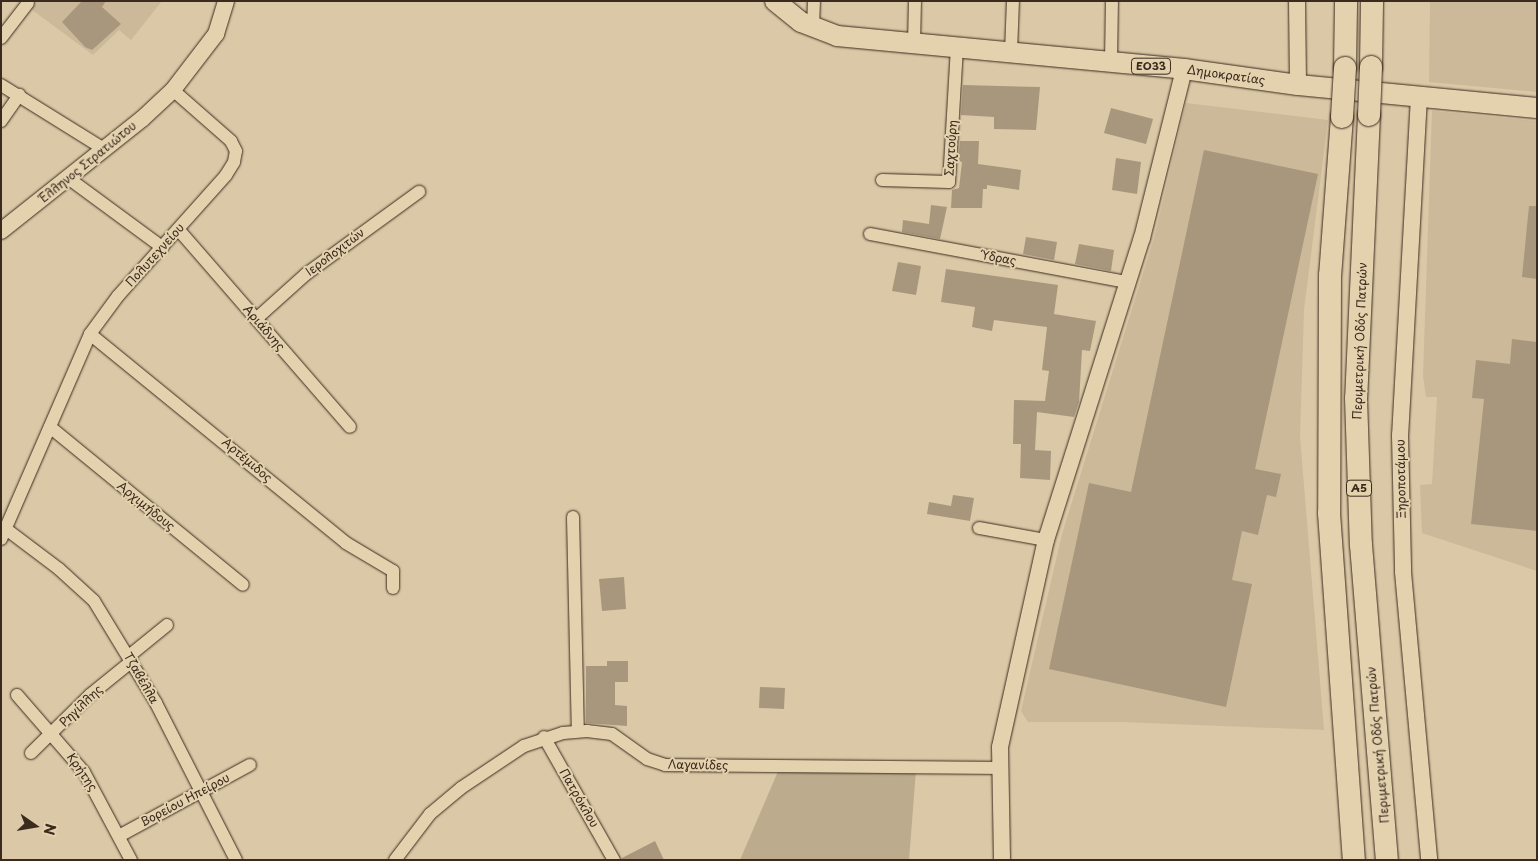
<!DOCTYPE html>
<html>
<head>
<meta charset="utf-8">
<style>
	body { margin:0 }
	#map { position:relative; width:1538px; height:861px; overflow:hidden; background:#dac8a6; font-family:"Playpen Sans",sans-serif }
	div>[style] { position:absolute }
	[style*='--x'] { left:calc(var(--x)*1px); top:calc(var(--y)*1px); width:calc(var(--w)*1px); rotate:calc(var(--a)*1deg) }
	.built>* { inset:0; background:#cbb999 }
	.green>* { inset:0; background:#bcab8d }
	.building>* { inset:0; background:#a8977c }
	.roads { filter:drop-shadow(0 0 1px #3b2a1e) drop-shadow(0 0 1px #3b2a1e) }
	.minor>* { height:12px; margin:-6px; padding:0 6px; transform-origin:6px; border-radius:6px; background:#e4d2af }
	.tertiary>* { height:16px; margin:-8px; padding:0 8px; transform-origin:8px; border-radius:8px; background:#e4d2af }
	.primary>* { height:20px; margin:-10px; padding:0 10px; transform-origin:10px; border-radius:10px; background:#e4d2af }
	.motorway>* { height:22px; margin:-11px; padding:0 11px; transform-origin:11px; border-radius:11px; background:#e4d2af }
	.bridges { filter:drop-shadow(0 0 1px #3b2a1e) drop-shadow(0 0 1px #3b2a1e) }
	.motorway-bridge>* { height:22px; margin:-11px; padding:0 11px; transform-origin:11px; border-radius:11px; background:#e4d2af }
	span { translate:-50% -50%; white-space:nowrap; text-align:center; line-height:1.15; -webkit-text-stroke:4px #e4d2af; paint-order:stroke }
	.shield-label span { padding:1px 4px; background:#e4d2af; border:1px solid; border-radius:4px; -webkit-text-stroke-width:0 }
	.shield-label { font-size:11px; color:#3b2a1e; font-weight:700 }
	.street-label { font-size:12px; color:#3b2a1e }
	.frame { position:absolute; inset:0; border:2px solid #3b2a1e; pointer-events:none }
	.north { position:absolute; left:10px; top:801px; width:50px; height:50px; -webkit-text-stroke:4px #e4d2af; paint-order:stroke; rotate:103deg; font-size:14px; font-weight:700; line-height:20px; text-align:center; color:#3b2a1e }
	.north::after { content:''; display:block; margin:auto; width:18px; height:22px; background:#3b2a1e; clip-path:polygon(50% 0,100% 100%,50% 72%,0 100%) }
</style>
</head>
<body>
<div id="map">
	<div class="built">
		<div style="clip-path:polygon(20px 1px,162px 1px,131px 40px,119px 30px,93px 55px)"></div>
		<div style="clip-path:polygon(1430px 1px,1537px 1px,1537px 92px,1429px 82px)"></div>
		<div style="clip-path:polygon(1186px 103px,1328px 120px,1304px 310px,1300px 436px,1324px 730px,1122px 722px,1028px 722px,1021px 711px,1062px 534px,1154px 238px)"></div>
		<div style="clip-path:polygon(1432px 111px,1537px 121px,1537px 571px,1422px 533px,1420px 485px,1432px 484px,1437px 397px,1426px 397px,1423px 376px)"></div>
	</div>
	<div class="green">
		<div style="clip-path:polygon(779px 769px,916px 770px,909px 860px,740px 860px)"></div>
	</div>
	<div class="building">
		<div style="clip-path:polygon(82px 1px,106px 1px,102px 7px,121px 24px,92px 50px,85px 47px,62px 22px)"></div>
		<div style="clip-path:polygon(963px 85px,1040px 87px,1036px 130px,994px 129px,994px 117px,961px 115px)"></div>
		<div style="clip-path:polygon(1111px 108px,1153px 119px,1146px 144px,1104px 133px)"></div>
		<div style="clip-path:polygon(960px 141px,979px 141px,978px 164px,1021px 170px,1019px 190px,987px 185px,987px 189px,983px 189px,982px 208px,951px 208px,952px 190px,959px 188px,962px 162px,958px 161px)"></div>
		<div style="clip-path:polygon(1204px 150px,1318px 174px,1255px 469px,1281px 474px,1276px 497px,1267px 495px,1258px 535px,1242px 531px,1232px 580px,1252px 584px,1226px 707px,1049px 669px,1089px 483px,1131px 492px)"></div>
		<div style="clip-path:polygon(1116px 158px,1141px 162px,1137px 194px,1112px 190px)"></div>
		<div style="clip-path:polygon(931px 205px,947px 207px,940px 239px,902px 232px,903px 220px,929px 224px)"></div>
		<div style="clip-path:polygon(1529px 206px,1537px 206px,1537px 279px,1522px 277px)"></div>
		<div style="clip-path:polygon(1026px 237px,1057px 242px,1054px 260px,1023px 254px)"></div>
		<div style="clip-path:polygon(1079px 244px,1114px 250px,1111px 271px,1075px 264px)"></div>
		<div style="clip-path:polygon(898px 262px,921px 266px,916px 295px,892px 291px)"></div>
		<div style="clip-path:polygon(946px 269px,1058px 285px,1054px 314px,1096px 321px,1090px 351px,1082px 350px,1079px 402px,1074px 417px,1037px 412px,1035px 450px,1051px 451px,1050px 480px,1020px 478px,1021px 444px,1013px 444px,1014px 400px,1045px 401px,1049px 371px,1042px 370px,1047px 327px,994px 320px,992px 331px,972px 327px,975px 307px,941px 302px)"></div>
		<div style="clip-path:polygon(1512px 339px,1537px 342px,1537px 531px,1471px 524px,1484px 399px,1472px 398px,1476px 360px,1510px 364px)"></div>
		<div style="clip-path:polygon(953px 495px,974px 498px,970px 521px,927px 514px,929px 502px,951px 506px)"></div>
		<div style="clip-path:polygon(624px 577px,626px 609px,602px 611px,599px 579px)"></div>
		<div style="clip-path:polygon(607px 661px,628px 661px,628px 682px,615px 682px,615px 705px,627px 706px,627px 726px,586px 723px,586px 666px,607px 666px)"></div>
		<div style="clip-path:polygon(760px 687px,785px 688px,784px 709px,759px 708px)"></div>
		<div style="clip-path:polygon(655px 841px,664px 860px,622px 860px,622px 858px)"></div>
	</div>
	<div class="roads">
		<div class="minor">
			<div style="--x:813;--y:28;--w:27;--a:-88"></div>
			<div style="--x:1;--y:38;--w:44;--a:-52.4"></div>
			<div style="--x:914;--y:44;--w:43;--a:-88.7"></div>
			<div style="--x:1011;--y:52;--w:51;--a:-87.8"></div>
			<div style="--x:1111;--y:62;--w:61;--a:-89.1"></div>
			<div style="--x:1;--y:85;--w:121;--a:31.9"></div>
			<div style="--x:1;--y:121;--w:32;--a:-55"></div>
			<div style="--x:68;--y:178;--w:117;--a:36.3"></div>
			<div style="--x:882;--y:180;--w:67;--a:1.7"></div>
			<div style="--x:949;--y:182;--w:134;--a:-86.6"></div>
			<div style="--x:178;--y:229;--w:262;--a:49"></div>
			<div style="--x:870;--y:234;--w:261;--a:10.6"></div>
			<div style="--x:256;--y:319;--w:67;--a:-42"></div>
			<div style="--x:306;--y:274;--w:140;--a:-36"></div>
			<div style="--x:90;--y:334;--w:330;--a:39.2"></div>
			<div style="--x:346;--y:543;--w:55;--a:30.8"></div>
			<div style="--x:393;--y:571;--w:17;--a:90"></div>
			<div style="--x:50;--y:427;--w:249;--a:39.3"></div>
			<div style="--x:573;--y:517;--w:214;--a:88.7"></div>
			<div style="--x:979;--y:528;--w:68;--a:10.2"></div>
			<div style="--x:6;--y:529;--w:66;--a:37"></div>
			<div style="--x:59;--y:569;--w:47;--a:42.4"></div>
			<div style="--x:94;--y:601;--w:119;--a:58.7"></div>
			<div style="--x:156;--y:703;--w:176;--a:63"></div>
			<div style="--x:1;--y:539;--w:223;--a:-66.5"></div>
			<div style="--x:90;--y:334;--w:47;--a:-53.6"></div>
			<div style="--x:118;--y:296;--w:162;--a:-48.2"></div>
			<div style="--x:226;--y:175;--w:15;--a:-58"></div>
			<div style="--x:234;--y:162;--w:11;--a:-80"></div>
			<div style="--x:236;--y:151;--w:11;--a:-117"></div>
			<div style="--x:231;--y:141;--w:77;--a:-138.7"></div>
			<div style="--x:129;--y:656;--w:49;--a:-39.2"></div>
			<div style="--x:17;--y:695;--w:102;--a:49"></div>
			<div style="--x:84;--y:772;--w:100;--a:61.9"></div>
			<div style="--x:544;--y:737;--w:142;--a:60.4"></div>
			<div style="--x:31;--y:753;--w:83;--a:-44.5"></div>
			<div style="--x:90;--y:695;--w:54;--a:-39"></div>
			<div style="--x:119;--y:836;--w:149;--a:-28.5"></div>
			<div style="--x:395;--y:860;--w:58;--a:-52.7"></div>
			<div style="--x:430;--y:814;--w:40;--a:-40"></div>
			<div style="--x:461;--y:788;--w:76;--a:-33.7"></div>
			<div style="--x:524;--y:746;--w:41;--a:-18.4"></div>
			<div style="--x:563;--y:733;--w:24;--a:-5"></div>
			<div style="--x:587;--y:731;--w:25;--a:7"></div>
			<div style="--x:612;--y:734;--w:43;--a:35.5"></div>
			<div style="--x:647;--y:759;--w:19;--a:18"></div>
			<div style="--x:665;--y:765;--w:333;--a:0.5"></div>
		</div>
		<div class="tertiary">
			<div style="--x:1297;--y:1;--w:84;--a:89.3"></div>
			<div style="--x:1419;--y:97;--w:339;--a:93.2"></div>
			<div style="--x:1400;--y:435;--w:137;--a:88.7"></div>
			<div style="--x:1403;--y:572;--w:289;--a:84.8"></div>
			<div style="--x:1;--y:231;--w:180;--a:-38.5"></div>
			<div style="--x:142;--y:119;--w:42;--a:-43.1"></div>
			<div style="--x:173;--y:90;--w:71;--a:-52.5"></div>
			<div style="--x:216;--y:34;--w:34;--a:-73"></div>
			<div style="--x:1002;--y:860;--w:113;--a:-91"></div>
			<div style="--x:1000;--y:747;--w:212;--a:-77.5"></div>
			<div style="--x:1046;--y:540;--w:317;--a:-72.4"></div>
			<div style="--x:1142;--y:238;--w:174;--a:-76"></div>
		</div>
		<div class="primary">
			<div style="--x:775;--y:1;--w:33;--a:39"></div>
			<div style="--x:801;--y:22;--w:39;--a:21"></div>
			<div style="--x:837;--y:36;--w:349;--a:5.4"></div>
			<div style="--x:1184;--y:69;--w:115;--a:8"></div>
			<div style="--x:1298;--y:85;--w:240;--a:5.5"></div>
		</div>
		<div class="motorway">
			<div style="--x:1371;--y:67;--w:66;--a:-89.1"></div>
			<div style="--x:1345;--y:68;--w:67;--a:-89.1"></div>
			<div style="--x:1369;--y:115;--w:283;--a:92.6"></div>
			<div style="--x:1356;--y:398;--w:147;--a:88.1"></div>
			<div style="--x:1361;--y:545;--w:316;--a:85.3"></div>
			<div style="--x:1342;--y:117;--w:158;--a:94.3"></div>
			<div style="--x:1330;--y:275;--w:238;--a:90.2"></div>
			<div style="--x:1329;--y:513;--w:348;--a:85.9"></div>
		</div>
	</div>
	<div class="bridges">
		<div class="motorway-bridge">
			<div style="--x:1369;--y:115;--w:48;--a:-87.6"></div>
			<div style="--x:1342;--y:117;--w:49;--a:-86.5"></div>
		</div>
	</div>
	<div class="shield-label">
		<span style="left:1151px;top:66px">ΕΟ33</span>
		<span style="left:1359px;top:488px">Α5</span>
	</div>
	<div class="street-label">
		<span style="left:1226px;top:75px;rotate:8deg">Δημοκρατίας</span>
		<span style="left:951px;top:148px;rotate:-86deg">Σαχτούρη</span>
		<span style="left:88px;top:162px;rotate:-39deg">Έλληνος Στρατιώτου</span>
		<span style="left:335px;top:252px;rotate:-37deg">Ιερολοχιτών</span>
		<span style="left:155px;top:255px;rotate:-48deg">Πολυτεχνείου</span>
		<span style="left:999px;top:258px;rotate:10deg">Ύδρας</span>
		<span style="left:264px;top:328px;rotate:49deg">Αριάδνης</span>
		<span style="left:1360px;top:341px;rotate:-88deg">Περιμετρική Οδός Πατρών</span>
		<span style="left:247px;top:460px;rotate:40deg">Αρτέμιδος</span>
		<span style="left:1401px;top:479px;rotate:-91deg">Ξηροποτάμου</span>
		<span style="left:146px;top:506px;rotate:39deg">Αρχιμήδους</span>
		<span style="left:141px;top:678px;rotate:60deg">Τζαβέλλα</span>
		<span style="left:81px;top:706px;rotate:-44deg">Ρηγίλλης</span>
		<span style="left:1378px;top:745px;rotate:-95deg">Περιμετρική Οδός Πατρών</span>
		<span style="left:698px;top:765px;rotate:1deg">Λαγανίδες</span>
		<span style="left:82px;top:772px;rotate:55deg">Κρήτης</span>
		<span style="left:579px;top:798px;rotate:60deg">Πατρόκλου</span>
		<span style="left:185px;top:800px;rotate:-28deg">Βορείου Ηπείρου</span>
	</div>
	<div class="frame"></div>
	<div class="north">N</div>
</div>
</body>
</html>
